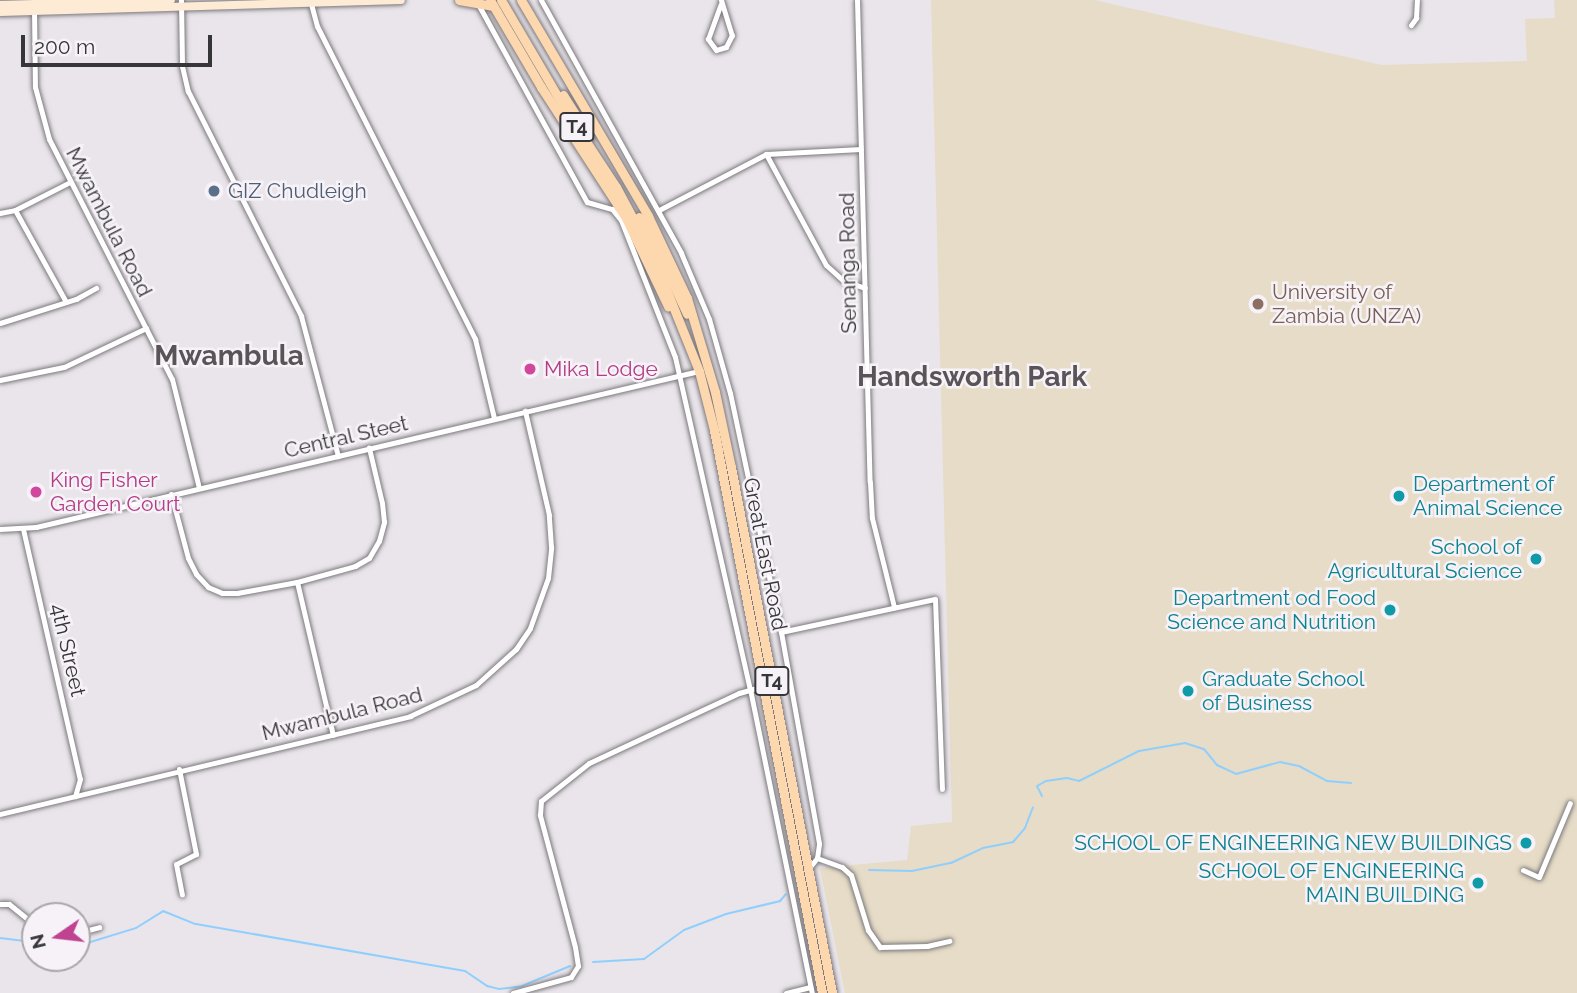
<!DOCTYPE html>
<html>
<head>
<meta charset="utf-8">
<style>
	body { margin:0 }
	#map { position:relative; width:1577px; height:993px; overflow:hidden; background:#e9e5ea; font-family:Raleway,sans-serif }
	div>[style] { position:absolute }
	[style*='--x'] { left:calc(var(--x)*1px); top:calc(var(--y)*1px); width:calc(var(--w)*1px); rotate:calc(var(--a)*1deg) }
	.education>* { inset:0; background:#e6dcc7 }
	.stream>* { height:2px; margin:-1px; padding:0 1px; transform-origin:1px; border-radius:1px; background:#90cffd }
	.roads { filter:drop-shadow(0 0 2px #7c797d) drop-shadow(0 0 2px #7c797d) }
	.street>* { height:5px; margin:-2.5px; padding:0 2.5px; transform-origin:2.5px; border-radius:2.5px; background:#fff }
	.secondary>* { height:8px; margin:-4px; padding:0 4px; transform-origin:4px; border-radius:4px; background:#feebd6 }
	.primary>* { height:9px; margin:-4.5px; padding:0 4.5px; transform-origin:4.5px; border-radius:4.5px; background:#fdd7ad }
	.dots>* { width:19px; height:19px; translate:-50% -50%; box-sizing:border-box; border:4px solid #f6f2f7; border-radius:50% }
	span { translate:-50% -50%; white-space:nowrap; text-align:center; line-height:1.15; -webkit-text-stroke:5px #f6f2f7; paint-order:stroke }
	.shield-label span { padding:2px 5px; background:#f6f2f7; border:2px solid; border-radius:5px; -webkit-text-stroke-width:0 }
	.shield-label { font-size:19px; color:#363537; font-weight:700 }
	.service-label { font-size:21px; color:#4e5e75 }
	.left { translate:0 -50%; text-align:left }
	.street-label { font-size:21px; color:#363537 }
	.education-label { font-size:21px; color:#785e54 }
	.hotel-label { font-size:21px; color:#b23c85 }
	.culture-label { font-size:21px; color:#0d838f }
	.right { translate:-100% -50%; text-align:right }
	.district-label { font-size:28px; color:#585458; font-weight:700 }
	.north { position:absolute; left:21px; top:902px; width:70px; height:70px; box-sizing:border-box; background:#f6f2f7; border:2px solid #a9a6aa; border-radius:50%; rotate:256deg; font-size:19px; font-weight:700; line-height:28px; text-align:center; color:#363537 }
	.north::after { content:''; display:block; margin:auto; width:24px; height:32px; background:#c04392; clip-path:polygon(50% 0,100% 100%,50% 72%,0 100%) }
	.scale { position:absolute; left:21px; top:35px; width:191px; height:32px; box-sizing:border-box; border:4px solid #363537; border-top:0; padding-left:9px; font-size:21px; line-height:24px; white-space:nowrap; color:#363537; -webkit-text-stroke:5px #f6f2f7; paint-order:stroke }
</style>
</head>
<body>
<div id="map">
	<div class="education">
		<div style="clip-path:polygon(931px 0,1094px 0,1382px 65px,1527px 61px,1525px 19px,1555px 18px,1554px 0,1577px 0,1577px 993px,845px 993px,820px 868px,907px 860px,911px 826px,952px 822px)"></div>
	</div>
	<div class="stream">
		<div style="--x:1042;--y:796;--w:11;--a:-117"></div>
		<div style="--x:1037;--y:786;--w:10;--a:-29"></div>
		<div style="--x:1046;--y:781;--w:21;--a:-8"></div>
		<div style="--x:1067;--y:778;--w:12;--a:14"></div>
		<div style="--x:1079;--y:781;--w:67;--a:-26.6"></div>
		<div style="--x:1139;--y:751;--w:47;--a:-9.9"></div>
		<div style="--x:1185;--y:743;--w:20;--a:18"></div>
		<div style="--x:1204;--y:749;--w:21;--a:51"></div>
		<div style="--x:1217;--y:765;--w:21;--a:25"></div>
		<div style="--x:1236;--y:774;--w:46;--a:-15.3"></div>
		<div style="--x:1280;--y:762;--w:19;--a:12"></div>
		<div style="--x:1299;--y:766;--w:32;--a:28"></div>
		<div style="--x:1327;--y:781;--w:24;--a:5"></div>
		<div style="--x:869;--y:870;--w:43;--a:1.3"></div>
		<div style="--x:912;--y:871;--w:40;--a:-12"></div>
		<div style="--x:951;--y:863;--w:35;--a:-25"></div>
		<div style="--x:983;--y:848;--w:31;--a:-11"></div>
		<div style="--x:1013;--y:842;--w:18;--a:-49"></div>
		<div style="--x:1025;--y:828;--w:22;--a:-69"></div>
		<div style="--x:0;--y:938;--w:35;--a:7"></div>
		<div style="--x:84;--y:944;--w:54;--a:-17.1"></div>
		<div style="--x:136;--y:928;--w:32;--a:-32"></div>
		<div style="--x:163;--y:911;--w:35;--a:22"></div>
		<div style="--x:196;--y:924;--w:273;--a:9.9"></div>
		<div style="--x:465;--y:971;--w:27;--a:34"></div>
		<div style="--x:487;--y:986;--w:12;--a:14"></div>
		<div style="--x:499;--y:989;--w:23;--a:-7"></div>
		<div style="--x:522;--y:986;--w:52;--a:-22.6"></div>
		<div style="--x:77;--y:945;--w:2;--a:0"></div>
		<div style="--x:593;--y:962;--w:51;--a:-3.4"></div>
		<div style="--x:644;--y:959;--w:49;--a:-35.9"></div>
		<div style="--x:684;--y:930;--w:45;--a:-20.9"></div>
		<div style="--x:726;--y:914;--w:56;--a:-13.5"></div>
		<div style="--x:780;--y:901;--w:9;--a:-49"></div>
	</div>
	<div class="roads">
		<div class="street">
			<div style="--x:181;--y:0;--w:66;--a:89.1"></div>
			<div style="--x:182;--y:66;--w:26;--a:77"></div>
			<div style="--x:188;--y:91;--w:252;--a:63.3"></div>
			<div style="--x:301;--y:316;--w:145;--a:75.2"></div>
			<div style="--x:310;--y:0;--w:27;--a:75"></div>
			<div style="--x:317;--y:26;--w:351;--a:63.2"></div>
			<div style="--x:475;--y:339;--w:81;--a:76.5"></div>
			<div style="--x:541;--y:0;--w:289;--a:61"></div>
			<div style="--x:681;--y:253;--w:72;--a:67"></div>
			<div style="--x:709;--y:319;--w:77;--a:74.2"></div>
			<div style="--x:730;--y:393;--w:244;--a:78"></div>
			<div style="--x:781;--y:632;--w:215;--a:79.8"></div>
			<div style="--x:819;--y:844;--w:14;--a:98"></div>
			<div style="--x:817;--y:858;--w:14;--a:129"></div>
			<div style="--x:721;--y:0;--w:37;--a:73"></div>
			<div style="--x:732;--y:35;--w:13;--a:117"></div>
			<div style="--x:726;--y:47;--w:10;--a:163"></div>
			<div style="--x:716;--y:50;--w:14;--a:-126"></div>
			<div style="--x:708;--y:39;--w:37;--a:-70"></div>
			<div style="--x:857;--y:0;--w:482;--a:88.5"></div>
			<div style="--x:870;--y:482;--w:36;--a:87"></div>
			<div style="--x:872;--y:518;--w:92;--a:76.1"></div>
			<div style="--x:478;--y:4;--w:226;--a:61.2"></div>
			<div style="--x:587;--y:202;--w:26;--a:16"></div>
			<div style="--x:612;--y:209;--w:14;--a:51"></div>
			<div style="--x:621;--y:220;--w:147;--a:68.5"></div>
			<div style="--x:675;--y:357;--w:340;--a:77.3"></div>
			<div style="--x:750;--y:689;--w:310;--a:78.5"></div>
			<div style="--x:34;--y:9;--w:78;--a:89.3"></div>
			<div style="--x:35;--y:87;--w:54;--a:74.9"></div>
			<div style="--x:49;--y:139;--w:270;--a:62.9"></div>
			<div style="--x:172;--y:379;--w:112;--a:76.1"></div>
			<div style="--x:1411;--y:25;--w:9;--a:-54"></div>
			<div style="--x:1416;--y:18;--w:18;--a:-87"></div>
			<div style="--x:766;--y:154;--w:126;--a:61.6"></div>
			<div style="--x:826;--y:265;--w:24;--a:42"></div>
			<div style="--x:844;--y:281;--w:22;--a:18"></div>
			<div style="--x:15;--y:210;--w:105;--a:61"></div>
			<div style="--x:659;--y:210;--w:121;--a:-27.6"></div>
			<div style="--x:766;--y:154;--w:95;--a:-3"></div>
			<div style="--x:0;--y:213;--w:15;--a:-11"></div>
			<div style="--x:15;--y:210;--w:62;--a:-27"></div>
			<div style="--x:0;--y:323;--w:80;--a:-17.5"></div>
			<div style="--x:76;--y:299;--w:23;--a:-29"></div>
			<div style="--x:0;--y:380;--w:65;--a:-11.5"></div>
			<div style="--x:64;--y:367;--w:91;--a:-25.4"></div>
			<div style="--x:171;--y:494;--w:66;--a:75.1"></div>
			<div style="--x:188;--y:558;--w:18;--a:63"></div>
			<div style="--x:196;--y:574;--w:18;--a:47"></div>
			<div style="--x:208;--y:587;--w:15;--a:23"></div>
			<div style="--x:222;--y:593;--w:15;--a:0"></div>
			<div style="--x:237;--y:593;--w:61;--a:-10.4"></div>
			<div style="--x:297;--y:582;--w:60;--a:-15.4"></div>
			<div style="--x:355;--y:566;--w:16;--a:-30"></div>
			<div style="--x:369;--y:558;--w:20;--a:-60"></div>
			<div style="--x:379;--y:541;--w:20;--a:-75"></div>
			<div style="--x:384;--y:522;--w:19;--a:-96"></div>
			<div style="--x:382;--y:503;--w:57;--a:-103.3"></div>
			<div style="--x:0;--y:529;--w:36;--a:-3"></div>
			<div style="--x:36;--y:527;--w:681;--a:-13.24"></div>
			<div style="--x:23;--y:529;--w:256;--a:77.2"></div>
			<div style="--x:80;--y:779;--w:18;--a:106"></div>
			<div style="--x:297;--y:582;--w:157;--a:76.8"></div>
			<div style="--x:781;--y:632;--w:157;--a:-12.1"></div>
			<div style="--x:935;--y:599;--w:190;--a:87.9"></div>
			<div style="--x:179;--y:769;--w:87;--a:78.7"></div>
			<div style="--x:196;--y:854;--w:22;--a:153"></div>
			<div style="--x:176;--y:864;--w:31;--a:79"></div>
			<div style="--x:0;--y:814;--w:422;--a:-13.4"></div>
			<div style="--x:410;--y:716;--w:73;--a:-25.2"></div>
			<div style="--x:476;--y:685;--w:54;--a:-42"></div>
			<div style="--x:516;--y:649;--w:25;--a:-56"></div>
			<div style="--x:530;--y:628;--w:53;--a:-70.2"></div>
			<div style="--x:548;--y:578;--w:31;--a:-84"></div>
			<div style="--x:551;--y:547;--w:32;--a:-94"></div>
			<div style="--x:549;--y:515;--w:107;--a:-103"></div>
			<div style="--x:817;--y:858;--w:27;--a:20"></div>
			<div style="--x:842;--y:867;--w:12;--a:42"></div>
			<div style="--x:851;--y:875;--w:58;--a:72.8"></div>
			<div style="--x:868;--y:930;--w:21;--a:55"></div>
			<div style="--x:880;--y:947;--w:47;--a:-1.2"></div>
			<div style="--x:927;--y:946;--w:23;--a:-13"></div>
			<div style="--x:1523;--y:870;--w:17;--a:24"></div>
			<div style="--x:1539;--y:877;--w:80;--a:-67.3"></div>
			<div style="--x:0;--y:904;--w:9;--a:0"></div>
			<div style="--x:9;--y:904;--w:33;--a:39"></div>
			<div style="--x:77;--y:933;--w:23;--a:-15"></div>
			<div style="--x:513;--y:993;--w:60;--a:-15.4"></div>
			<div style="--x:571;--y:977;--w:13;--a:-58"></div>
			<div style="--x:578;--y:966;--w:19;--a:-99"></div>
			<div style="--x:575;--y:947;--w:137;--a:-104.9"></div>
			<div style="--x:540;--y:815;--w:14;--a:-86"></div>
			<div style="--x:541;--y:801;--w:61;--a:-38.4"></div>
			<div style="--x:589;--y:763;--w:166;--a:-25"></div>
			<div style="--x:739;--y:693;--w:25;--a:-16"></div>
			<div style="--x:786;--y:993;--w:25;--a:-14"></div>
		</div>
		<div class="secondary">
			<div style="--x:0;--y:5;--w:171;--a:-1.7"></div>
			<div style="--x:0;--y:12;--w:401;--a:-1.7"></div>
		</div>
		<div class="primary">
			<div style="--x:459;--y:0;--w:35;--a:10"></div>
			<div style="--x:490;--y:0;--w:101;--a:59.6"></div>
			<div style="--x:541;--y:87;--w:156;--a:57"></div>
			<div style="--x:626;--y:218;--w:98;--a:64.5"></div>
			<div style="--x:501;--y:0;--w:129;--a:59.6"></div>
			<div style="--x:566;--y:111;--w:91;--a:56.7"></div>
			<div style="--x:616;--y:187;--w:76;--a:61.8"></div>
			<div style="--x:652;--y:254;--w:126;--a:68.1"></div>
			<div style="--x:699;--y:371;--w:61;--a:75.7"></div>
			<div style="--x:714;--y:430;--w:573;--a:79.14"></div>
			<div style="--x:521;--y:0;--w:251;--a:59.5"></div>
			<div style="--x:648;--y:216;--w:91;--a:64.6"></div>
			<div style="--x:687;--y:298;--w:98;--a:73.4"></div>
			<div style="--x:715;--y:392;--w:77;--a:78"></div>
			<div style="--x:731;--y:467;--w:536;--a:79.13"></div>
			<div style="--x:563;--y:95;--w:49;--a:57.6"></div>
			<div style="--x:639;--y:217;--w:39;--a:61"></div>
			<div style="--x:658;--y:251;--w:69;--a:65.3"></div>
		</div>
	</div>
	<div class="dots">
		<div style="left:214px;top:191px;background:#5c6f8a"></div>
		<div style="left:1258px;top:304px;background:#8d6e63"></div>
		<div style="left:530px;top:369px;background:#d1479c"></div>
		<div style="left:36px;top:492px;background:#d1479c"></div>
		<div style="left:1399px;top:496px;background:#0f9aa8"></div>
		<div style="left:1536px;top:559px;background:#0f9aa8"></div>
		<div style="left:1390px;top:610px;background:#0f9aa8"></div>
		<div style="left:1188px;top:691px;background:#0f9aa8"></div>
		<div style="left:1526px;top:843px;background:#0f9aa8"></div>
		<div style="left:1478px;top:883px;background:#0f9aa8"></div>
	</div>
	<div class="shield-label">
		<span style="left:577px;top:127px">T4</span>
		<span style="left:772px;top:681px">T4</span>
	</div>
	<div class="service-label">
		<span class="left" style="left:228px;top:191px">GIZ Chudleigh</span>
	</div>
	<div class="street-label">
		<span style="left:109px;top:222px;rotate:63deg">Mwambula Road</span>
		<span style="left:848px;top:263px;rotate:-91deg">Senanga Road</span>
		<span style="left:346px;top:437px;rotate:-13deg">Central Steet</span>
		<span style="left:765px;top:554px;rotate:79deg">Great East Road</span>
		<span style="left:68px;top:650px;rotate:77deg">4th Street</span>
		<span style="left:342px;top:714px;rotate:-14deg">Mwambula Road</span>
	</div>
	<div class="education-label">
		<span class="left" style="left:1272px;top:304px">University of<br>Zambia (UNZA)</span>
	</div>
	<div class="hotel-label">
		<span class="left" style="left:544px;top:369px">Mika Lodge</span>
		<span class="left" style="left:50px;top:492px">King Fisher<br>Garden Court</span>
	</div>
	<div class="culture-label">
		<span class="left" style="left:1413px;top:496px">Department of<br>Animal Science</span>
		<span class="right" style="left:1522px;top:559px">School of<br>Agricultural Science</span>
		<span class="right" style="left:1376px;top:610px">Department od Food<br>Science and Nutrition</span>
		<span class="left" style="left:1202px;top:691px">Graduate School<br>of Business</span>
		<span class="right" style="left:1512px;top:843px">SCHOOL OF ENGINEERING NEW BUILDINGS</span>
		<span class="right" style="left:1464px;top:883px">SCHOOL OF ENGINEERING<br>MAIN BUILDING</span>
	</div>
	<div class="district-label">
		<span style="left:229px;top:356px">Mwambula</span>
		<span style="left:972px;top:377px">Handsworth Park</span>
	</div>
	<div class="north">N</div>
	<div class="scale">200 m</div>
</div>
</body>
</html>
